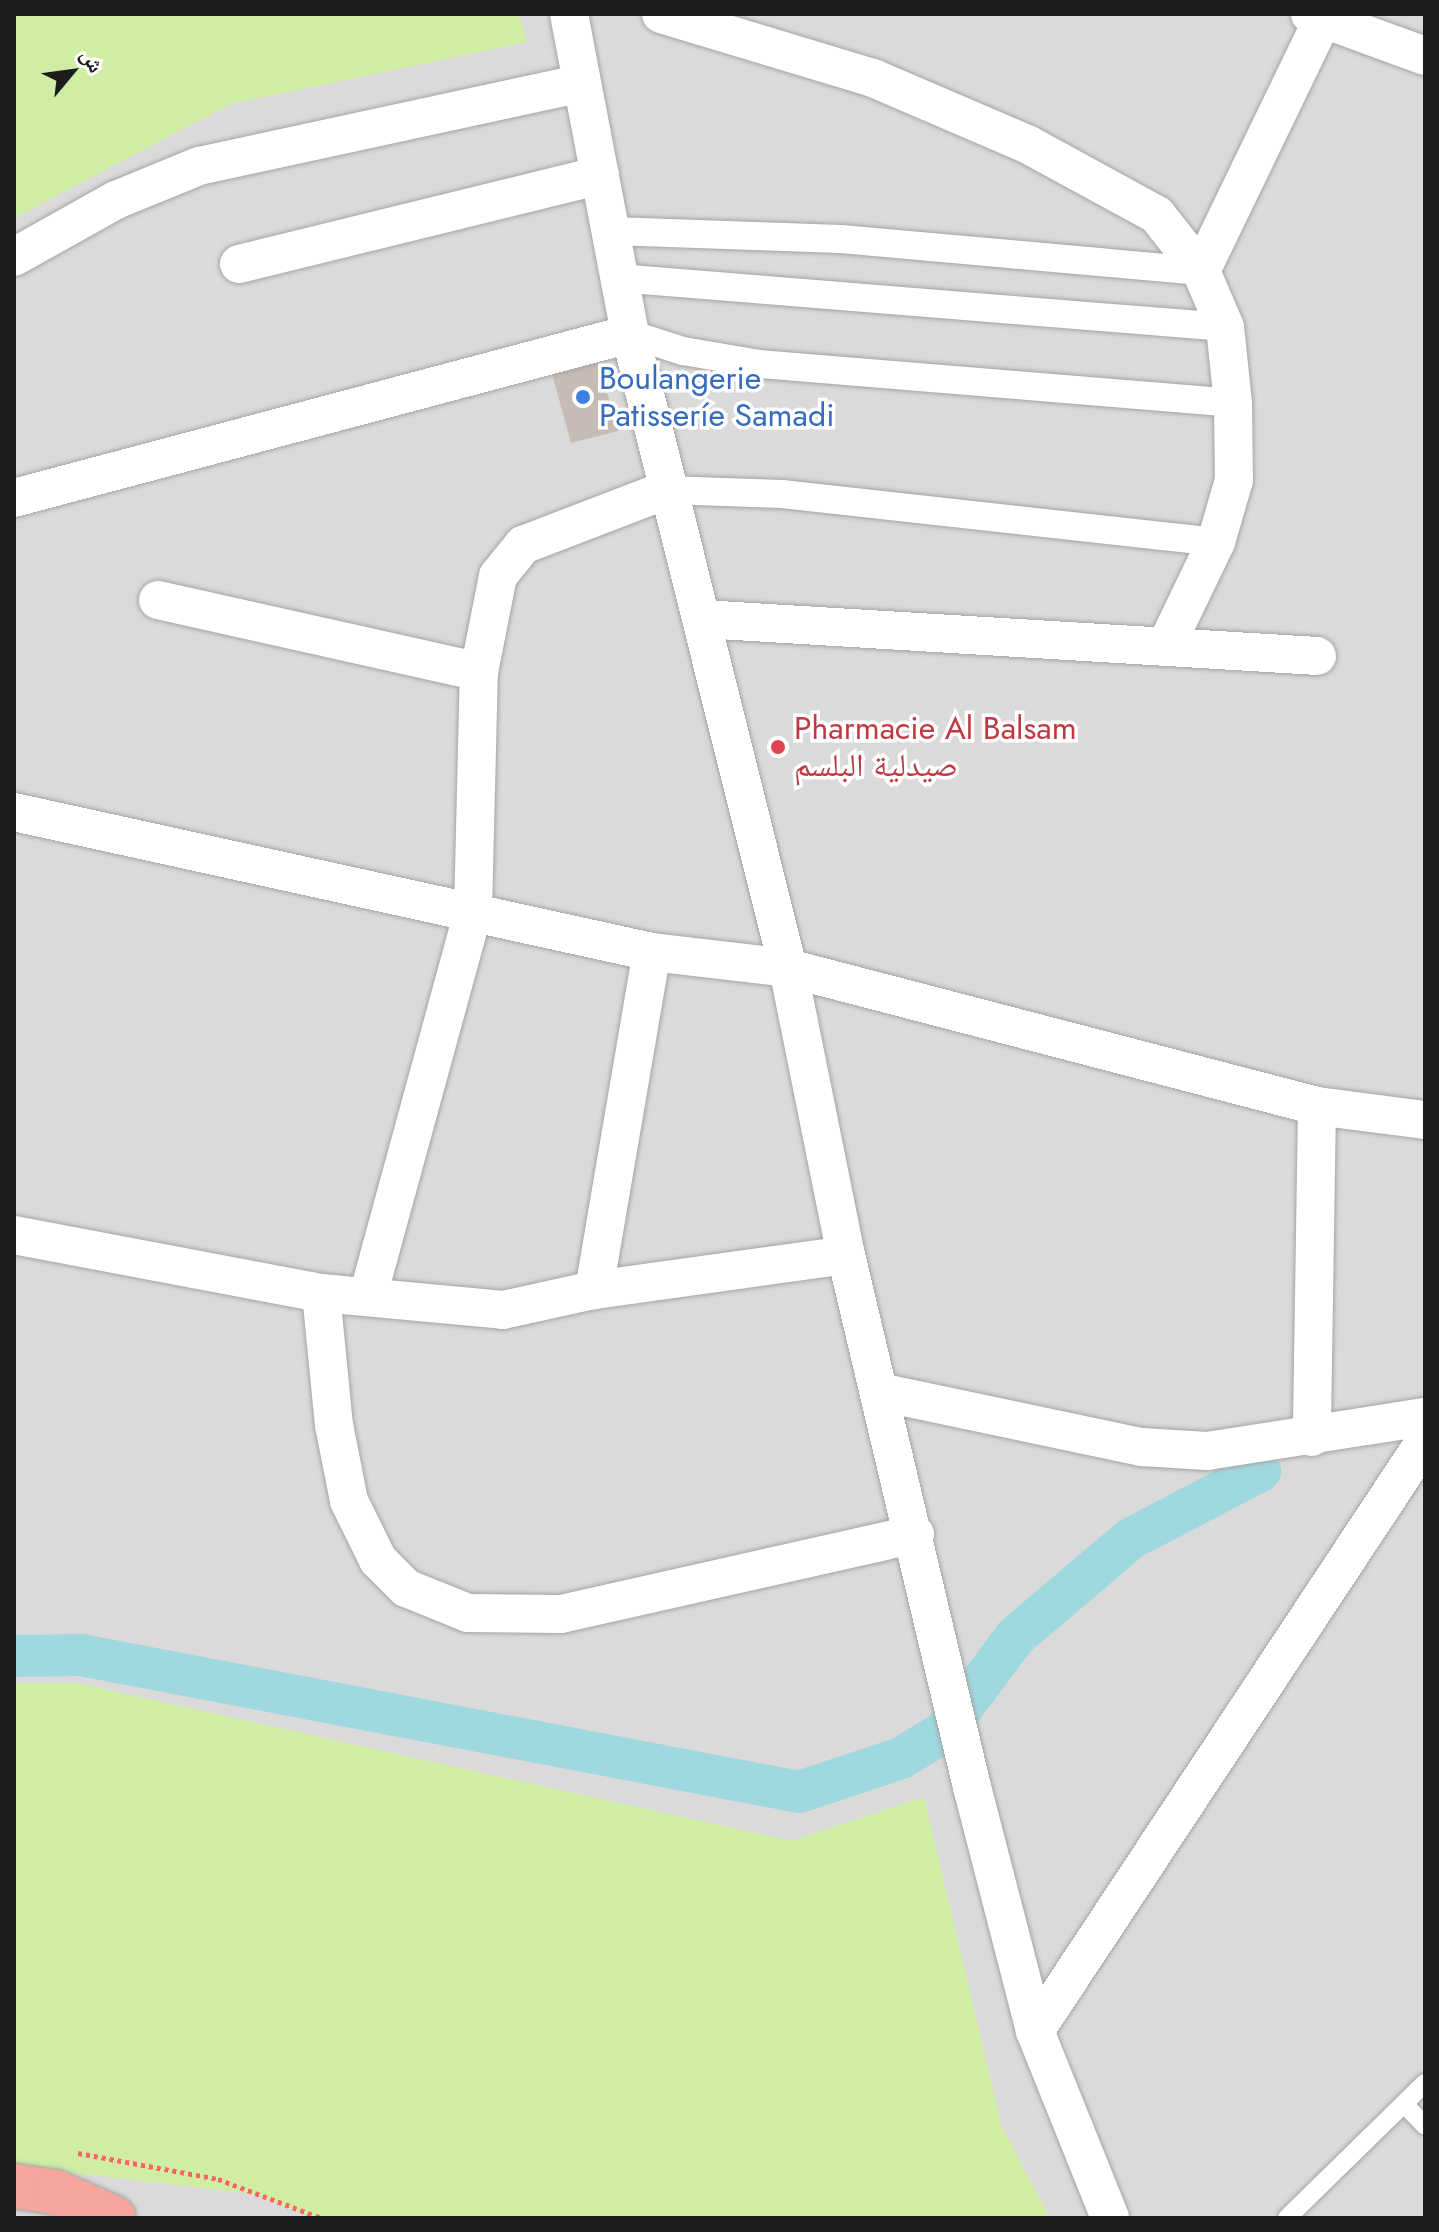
<!DOCTYPE html>
<html>
<head>
<meta charset="utf-8">
<style>
	body { margin:0 }
	#map { position:relative; width:1439px; height:2232px; overflow:hidden; background:#efeae2; font-family:Jost,"Noto Naskh Arabic",sans-serif }
	div>[style] { position:absolute }
	[style*='--x'] { left:calc(var(--x)*1px); top:calc(var(--y)*1px); width:calc(var(--w)*1px); rotate:calc(var(--a)*1deg) }
	.residential>* { inset:0; background:#dbdada }
	.grass>* { inset:0; background:#d0eda4 }
	.canal>* { height:42px; margin:-21px; padding:0 21px; transform-origin:21px; border-radius:21px; background:#a0d8e0 }
	.building>* { inset:0; background:#c7bbb5 }
	.path>* { height:5px; margin-top:-2.5px; transform-origin:0; background:repeating-linear-gradient(90deg,#ff6464 0 4px,transparent 0 8px) }
	.roads { filter:drop-shadow(0 0 2px #a4a4a4) drop-shadow(0 0 2px #a4a4a4) }
	.service>* { height:18px; margin:-9px; padding:0 9px; transform-origin:9px; border-radius:9px; background:#fff }
	.pedestrian>* { height:28px; margin:-14px; padding:0 14px; transform-origin:14px; border-radius:14px; background:#fff }
	.minor>* { height:38px; margin:-19px; padding:0 19px; transform-origin:19px; border-radius:19px; background:#fff }
	.trunk>* { height:44px; margin:-22px; padding:0 22px; transform-origin:22px; border-radius:22px; background:#f6a69d }
	.dots>* { width:22px; height:22px; translate:-50% -50%; box-sizing:border-box; border:4px solid #fff; border-radius:50% }
	span { translate:-50% -50%; white-space:nowrap; text-align:center; line-height:1.15; -webkit-text-stroke:7px #fff; paint-order:stroke }
	.shop-label { font-size:32px; color:#366cbe }
	.left { translate:0 -50%; text-align:left }
	.health-label { font-size:32px; color:#be3a42 }
	.frame { position:absolute; inset:0; border:16px solid #1d1d1d; pointer-events:none }
	.north { position:absolute; left:32px; top:32px; width:80px; height:80px; -webkit-text-stroke:6px #fff; paint-order:stroke; rotate:61deg; font-size:22px; font-weight:700; line-height:32px; text-align:center; color:#1d1d1d }
	.north::after { content:''; display:block; margin:auto; width:28px; height:36px; background:#1d1d1d; clip-path:polygon(50% 0,100% 100%,50% 72%,0 100%) }
</style>
</head>
<body>
<div id="map">
	<div class="residential">
		<div style="clip-path:polygon(14px 14px,1425px 14px,1425px 2218px,14px 2218px)"></div>
	</div>
	<div class="grass">
		<div style="clip-path:polygon(14px 14px,519px 14px,527px 42px,231px 104px,14px 218px)"></div>
		<div style="clip-path:polygon(14px 1683px,76px 1683px,791px 1841px,924px 1797px,1002px 2127px,1050px 2218px,314px 2218px,254px 2194px,14px 2166px)"></div>
	</div>
	<div class="canal">
		<div style="--x:14;--y:1656;--w:67;--a:-0.9"></div>
		<div style="--x:81;--y:1655;--w:731;--a:10.8"></div>
		<div style="--x:799;--y:1792;--w:108;--a:-18.4"></div>
		<div style="--x:901;--y:1758;--w:50;--a:-31.2"></div>
		<div style="--x:944;--y:1732;--w:119;--a:-53.2"></div>
		<div style="--x:1015;--y:1637;--w:151;--a:-40.4"></div>
		<div style="--x:1130;--y:1539;--w:147;--a:-27.6"></div>
	</div>
	<div class="building">
		<div style="clip-path:polygon(595px 350px,618px 431px,571px 443px,549px 363px)"></div>
	</div>
	<div class="path">
		<div style="--x:78;--y:2153;--w:142;--a:10.5"></div>
		<div style="--x:218;--y:2179;--w:110;--a:20.7"></div>
	</div>
	<div class="roads">
		<div class="service">
			<div style="--x:1404;--y:2104;--w:30;--a:46"></div>
			<div style="--x:1287;--y:2218;--w:193;--a:-44.4"></div>
		</div>
		<div class="pedestrian">
			<div style="--x:612;--y:231;--w:229;--a:2"></div>
			<div style="--x:841;--y:239;--w:361;--a:5.1"></div>
			<div style="--x:618;--y:278;--w:609;--a:4.62"></div>
			<div style="--x:630;--y:334;--w:56;--a:17.8"></div>
			<div style="--x:683;--y:351;--w:78;--a:9.6"></div>
			<div style="--x:760;--y:364;--w:475;--a:4.7"></div>
			<div style="--x:666;--y:490;--w:116;--a:2"></div>
			<div style="--x:782;--y:494;--w:437;--a:6.3"></div>
		</div>
		<div class="minor">
			<div style="--x:569;--y:14;--w:326;--a:79.2"></div>
			<div style="--x:630;--y:334;--w:653;--a:76.01"></div>
			<div style="--x:788;--y:968;--w:293;--a:78.6"></div>
			<div style="--x:846;--y:1255;--w:547;--a:76.68"></div>
			<div style="--x:972;--y:1787;--w:252;--a:75.5"></div>
			<div style="--x:1035;--y:2031;--w:201;--a:68.1"></div>
			<div style="--x:661;--y:14;--w:221;--a:16.8"></div>
			<div style="--x:873;--y:78;--w:168;--a:23.2"></div>
			<div style="--x:1027;--y:144;--w:148;--a:28.6"></div>
			<div style="--x:1157;--y:215;--w:71;--a:51.8"></div>
			<div style="--x:1201;--y:271;--w:61;--a:66.8"></div>
			<div style="--x:1225;--y:327;--w:76;--a:84"></div>
			<div style="--x:1233;--y:403;--w:77;--a:89.3"></div>
			<div style="--x:1234;--y:480;--w:65;--a:106.2"></div>
			<div style="--x:1216;--y:542;--w:115;--a:115.7"></div>
			<div style="--x:1310;--y:14;--w:122;--a:20.1"></div>
			<div style="--x:14;--y:257;--w:117;--a:-29.2"></div>
			<div style="--x:116;--y:200;--w:90;--a:-22.3"></div>
			<div style="--x:199;--y:166;--w:389;--a:-12.2"></div>
			<div style="--x:239;--y:264;--w:372;--a:-13.8"></div>
			<div style="--x:1201;--y:271;--w:280;--a:-64.2"></div>
			<div style="--x:14;--y:498;--w:637;--a:-14.91"></div>
			<div style="--x:158;--y:600;--w:329;--a:12.6"></div>
			<div style="--x:702;--y:619;--w:616;--a:3.44"></div>
			<div style="--x:14;--y:812;--w:653;--a:12.38"></div>
			<div style="--x:652;--y:952;--w:137;--a:6.7"></div>
			<div style="--x:788;--y:968;--w:547;--a:14.62"></div>
			<div style="--x:1317;--y:1106;--w:331;--a:90.9"></div>
			<div style="--x:1317;--y:1106;--w:109;--a:7.4"></div>
			<div style="--x:14;--y:1235;--w:312;--a:10.7"></div>
			<div style="--x:321;--y:1293;--w:183;--a:5.3"></div>
			<div style="--x:503;--y:1310;--w:93;--a:-12.4"></div>
			<div style="--x:594;--y:1290;--w:254;--a:-7.9"></div>
			<div style="--x:594;--y:1290;--w:343;--a:-80.3"></div>
			<div style="--x:321;--y:1293;--w:133;--a:84.4"></div>
			<div style="--x:334;--y:1425;--w:77;--a:78.8"></div>
			<div style="--x:349;--y:1501;--w:66;--a:63.8"></div>
			<div style="--x:378;--y:1560;--w:40;--a:45"></div>
			<div style="--x:406;--y:1588;--w:67;--a:22"></div>
			<div style="--x:468;--y:1613;--w:93;--a:0.6"></div>
			<div style="--x:561;--y:1614;--w:363;--a:-12.7"></div>
			<div style="--x:368;--y:1296;--w:398;--a:-74.7"></div>
			<div style="--x:473;--y:912;--w:240;--a:-88.6"></div>
			<div style="--x:479;--y:672;--w:98;--a:-78.8"></div>
			<div style="--x:498;--y:576;--w:40;--a:-51"></div>
			<div style="--x:523;--y:545;--w:153;--a:-21"></div>
			<div style="--x:880;--y:1392;--w:268;--a:11.9"></div>
			<div style="--x:1142;--y:1447;--w:65;--a:3.5"></div>
			<div style="--x:1207;--y:1451;--w:221;--a:-8.9"></div>
			<div style="--x:1035;--y:2031;--w:707;--a:-56.53"></div>
		</div>
		<div class="trunk">
			<div style="--x:14;--y:2186;--w:41;--a:8.3"></div>
			<div style="--x:55;--y:2192;--w:64;--a:23.8"></div>
		</div>
	</div>
	<div class="dots">
		<div style="left:583px;top:397px;background:#3f7fe0"></div>
		<div style="left:778px;top:747px;background:#e0444e"></div>
	</div>
	<div class="shop-label">
		<span class="left" style="left:599px;top:397px">Boulangerie<br>Patisseríe Samadi</span>
	</div>
	<div class="health-label">
		<span class="left" style="left:794px;top:747px">Pharmacie Al Balsam<br>صيدلية البلسم</span>
	</div>
	<div class="frame"></div>
	<div class="north">ش</div>
</div>
</body>
</html>
